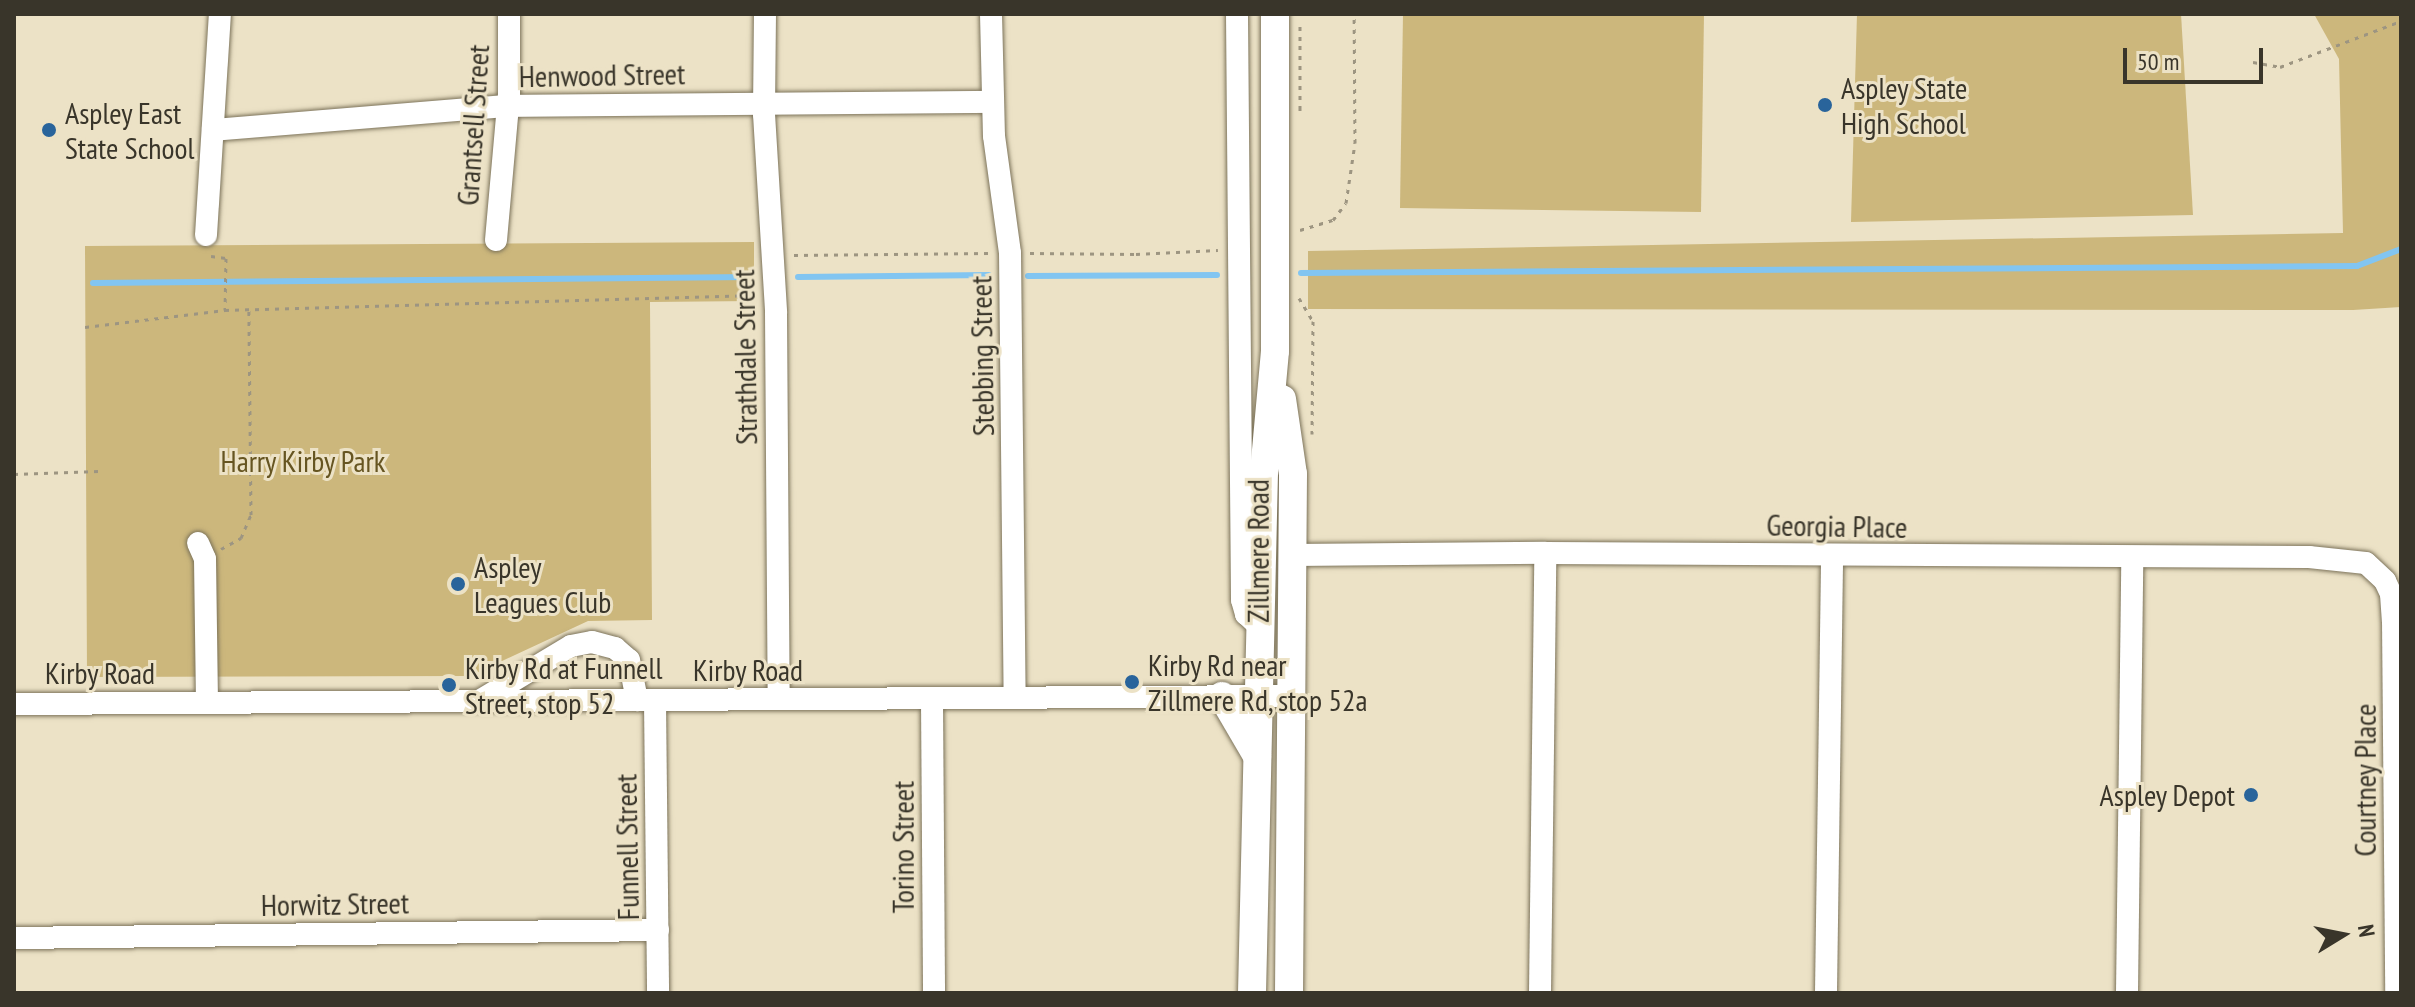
<!DOCTYPE html>
<html>
<head>
<meta charset="utf-8">
<style>
	body { margin:0 }
	#map { position:relative; width:2415px; height:1007px; overflow:hidden; background:#ece2c6; font-family:"PT Sans Narrow",sans-serif }
	div>[style] { position:absolute }
	[style*='--x'] { left:calc(var(--x)*1px); top:calc(var(--y)*1px); width:calc(var(--w)*1px); rotate:calc(var(--a)*1deg) }
	.green>* { inset:0; background:#ccb77c }
	.stream>* { height:6px; margin:-3px; padding:0 3px; transform-origin:3px; border-radius:3px; background:#82c5f1 }
	.path>* { height:3px; margin-top:-1.5px; transform-origin:0; background:repeating-linear-gradient(90deg,#9d9581 0 4px,transparent 0 10px) }
	.roads { filter:drop-shadow(0 0 2px #7c735a) drop-shadow(0 0 2px #7c735a) }
	.minor>* { height:22px; margin:-11px; padding:0 11px; transform-origin:11px; border-radius:11px; background:#fff }
	.major>* { height:28px; margin:-14px; padding:0 14px; transform-origin:14px; border-radius:14px; background:#fff }
	.dots>* { width:22px; height:22px; translate:-50% -50%; box-sizing:border-box; border:4px solid #ece2c6; border-radius:50% }
	span { translate:-50% -50%; white-space:nowrap; text-align:center; line-height:1.15; -webkit-text-stroke:6px #ece2c6; paint-order:stroke }
	.street-label { font-size:30px; color:#39352a }
	.poi-label { font-size:30px; color:#39352a }
	.left { translate:0 -50%; text-align:left }
	.right { translate:-100% -50%; text-align:right }
	.park-label { font-size:30px; color:#665521 }
	.frame { position:absolute; inset:0; border:16px solid #39352a; pointer-events:none }
	.north { position:absolute; left:2303px; top:895px; width:80px; height:80px; -webkit-text-stroke:6px #ece2c6; paint-order:stroke; rotate:80deg; font-size:22px; font-weight:700; line-height:32px; text-align:center; color:#39352a }
	.north::after { content:''; display:block; margin:auto; width:28px; height:36px; background:#39352a; clip-path:polygon(50% 0,100% 100%,50% 72%,0 100%) }
	.scale { position:absolute; left:2123px; top:48px; width:140px; height:36px; box-sizing:border-box; border:4px solid #39352a; border-top:0; padding-left:10px; font-size:24px; line-height:28px; white-space:nowrap; color:#39352a; -webkit-text-stroke:6px #ece2c6; paint-order:stroke }
</style>
</head>
<body>
<div id="map">
	<div class="green">
		<div style="clip-path:polygon(1403px 14px,1704px 14px,1701px 212px,1400px 208px)"></div>
		<div style="clip-path:polygon(1857px 14px,2181px 14px,2193px 215px,1851px 222px)"></div>
		<div style="clip-path:polygon(2314px 14px,2401px 14px,2401px 307px,2353px 310px,1308px 309px,1308px 251px,2343px 233px,2339px 59px)"></div>
		<div style="clip-path:polygon(754px 242px,754px 301px,650px 302px,652px 620px,588px 621px,470px 676px,87px 677px,85px 246px)"></div>
	</div>
	<div class="stream">
		<div style="--x:1301;--y:273;--w:1056;--a:-0.38"></div>
		<div style="--x:2357;--y:266;--w:47;--a:-21.1"></div>
		<div style="--x:1028;--y:276;--w:189;--a:-0.3"></div>
		<div style="--x:798;--y:277;--w:191;--a:-0.6"></div>
		<div style="--x:93;--y:283;--w:658;--a:-0.52"></div>
	</div>
	<div class="path">
		<div style="--x:1300;--y:26;--w:88;--a:90"></div>
		<div style="--x:2253;--y:62;--w:27;--a:10"></div>
		<div style="--x:2280;--y:67;--w:129;--a:-20.8"></div>
		<div style="--x:1300;--y:230;--w:34;--a:-17"></div>
		<div style="--x:1333;--y:220;--w:21;--a:-53"></div>
		<div style="--x:1346;--y:203;--w:61;--a:-81.5"></div>
		<div style="--x:1355;--y:143;--w:129;--a:-90.4"></div>
		<div style="--x:1030;--y:253;--w:106;--a:0.5"></div>
		<div style="--x:1136;--y:254;--w:82;--a:-2.8"></div>
		<div style="--x:794;--y:255;--w:196;--a:-0.6"></div>
		<div style="--x:211;--y:256;--w:15;--a:8"></div>
		<div style="--x:226;--y:258;--w:52;--a:91.1"></div>
		<div style="--x:225;--y:310;--w:532;--a:-1.62"></div>
		<div style="--x:1299;--y:298;--w:27;--a:59"></div>
		<div style="--x:1313;--y:321;--w:113;--a:90.5"></div>
		<div style="--x:85;--y:327;--w:141;--a:-6.9"></div>
		<div style="--x:14;--y:474;--w:85;--a:-2"></div>
		<div style="--x:221;--y:549;--w:23;--a:-29"></div>
		<div style="--x:241;--y:538;--w:25;--a:-67"></div>
		<div style="--x:251;--y:515;--w:208;--a:-90.6"></div>
	</div>
	<div class="roads">
		<div class="minor">
			<div style="--x:765;--y:14;--w:100;--a:90.6"></div>
			<div style="--x:764;--y:114;--w:199;--a:86.5"></div>
			<div style="--x:776;--y:313;--w:386;--a:89.6"></div>
			<div style="--x:991;--y:14;--w:122;--a:88.6"></div>
			<div style="--x:994;--y:136;--w:118;--a:82.2"></div>
			<div style="--x:1010;--y:253;--w:445;--a:89.4"></div>
			<div style="--x:1237;--y:14;--w:586;--a:89.51"></div>
			<div style="--x:1242;--y:600;--w:15;--a:74"></div>
			<div style="--x:1246;--y:614;--w:21;--a:43"></div>
			<div style="--x:213;--y:130;--w:295;--a:-4.7"></div>
			<div style="--x:507;--y:106;--w:485;--a:-0.5"></div>
			<div style="--x:206;--y:235;--w:221;--a:-86.4"></div>
			<div style="--x:496;--y:240;--w:146;--a:-84.9"></div>
			<div style="--x:509;--y:95;--w:81;--a:-90"></div>
			<div style="--x:198;--y:543;--w:17;--a:66"></div>
			<div style="--x:205;--y:559;--w:144;--a:89.2"></div>
			<div style="--x:1293;--y:555;--w:252;--a:-0.5"></div>
			<div style="--x:1545;--y:553;--w:764;--a:0.3"></div>
			<div style="--x:2309;--y:557;--w:57;--a:6"></div>
			<div style="--x:2366;--y:563;--w:26;--a:43"></div>
			<div style="--x:2385;--y:581;--w:14;--a:65"></div>
			<div style="--x:2391;--y:594;--w:27;--a:86"></div>
			<div style="--x:2393;--y:621;--w:372;--a:89.5"></div>
			<div style="--x:481;--y:700;--w:105;--a:-31"></div>
			<div style="--x:571;--y:646;--w:21;--a:-11"></div>
			<div style="--x:592;--y:642;--w:24;--a:15"></div>
			<div style="--x:615;--y:648;--w:18;--a:41"></div>
			<div style="--x:629;--y:660;--w:41;--a:78.7"></div>
			<div style="--x:655;--y:700;--w:293;--a:89.4"></div>
			<div style="--x:932;--y:700;--w:293;--a:89.6"></div>
			<div style="--x:14;--y:704;--w:1277;--a:-0.36"></div>
			<div style="--x:14;--y:938;--w:644;--a:-0.71"></div>
			<div style="--x:1540;--y:993;--w:440;--a:-89.3"></div>
			<div style="--x:1826;--y:993;--w:437;--a:-89.2"></div>
			<div style="--x:2127;--y:993;--w:434;--a:-89.3"></div>
		</div>
		<div class="major">
			<div style="--x:1282;--y:399;--w:76;--a:81.7"></div>
			<div style="--x:1293;--y:474;--w:519;--a:90.44"></div>
			<div style="--x:1222;--y:696;--w:69;--a:59.7"></div>
			<div style="--x:1252;--y:993;--w:521;--a:-88.68"></div>
			<div style="--x:1264;--y:472;--w:121;--a:-84.8"></div>
			<div style="--x:1275;--y:351;--w:337;--a:-90"></div>
		</div>
	</div>
	<div class="dots">
		<div style="left:1825px;top:105px;background:#29649b"></div>
		<div style="left:49px;top:130px;background:#29649b"></div>
		<div style="left:458px;top:584px;background:#29649b"></div>
		<div style="left:1132px;top:682px;background:#29649b"></div>
		<div style="left:449px;top:685px;background:#29649b"></div>
		<div style="left:2251px;top:795px;background:#29649b"></div>
	</div>
	<div class="street-label">
		<span style="left:602px;top:75px;rotate:-1deg">Henwood Street</span>
		<span style="left:473px;top:125px;rotate:-86deg">Grantsell Street</span>
		<span style="left:982px;top:356px;rotate:-91deg">Stebbing Street</span>
		<span style="left:745px;top:357px;rotate:-91deg">Strathdale Street</span>
		<span style="left:1837px;top:526px;rotate:1deg">Georgia Place</span>
		<span style="left:1258px;top:551px;rotate:-90deg">Zillmere Road</span>
		<span style="left:748px;top:670px">Kirby Road</span>
		<span style="left:100px;top:673px">Kirby Road</span>
		<span style="left:2365px;top:780px;rotate:-90deg">Courtney Place</span>
		<span style="left:627px;top:847px;rotate:-91deg">Funnell Street</span>
		<span style="left:903px;top:847px;rotate:-90deg">Torino Street</span>
		<span style="left:335px;top:904px;rotate:-1deg">Horwitz Street</span>
	</div>
	<div class="poi-label">
		<span class="left" style="left:1841px;top:105px">Aspley State<br>High School</span>
		<span class="left" style="left:65px;top:130px">Aspley East<br>State School</span>
		<span class="left" style="left:474px;top:584px">Aspley<br>Leagues Club</span>
		<span class="left" style="left:1148px;top:682px">Kirby Rd near<br>Zillmere Rd, stop 52a</span>
		<span class="left" style="left:465px;top:685px">Kirby Rd at Funnell<br>Street, stop 52</span>
		<span class="right" style="left:2235px;top:795px">Aspley Depot</span>
	</div>
	<div class="park-label">
		<span style="left:303px;top:461px">Harry Kirby Park</span>
	</div>
	<div class="frame"></div>
	<div class="north">N</div>
	<div class="scale">50 m</div>
</div>
</body>
</html>
